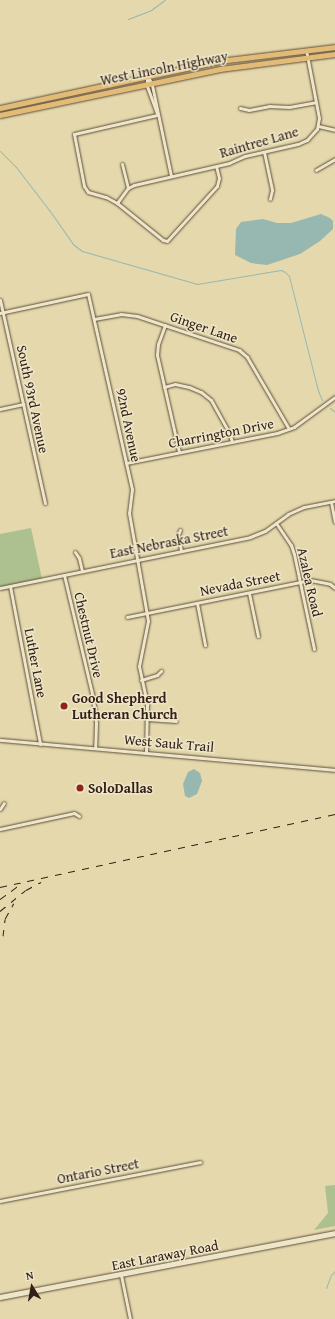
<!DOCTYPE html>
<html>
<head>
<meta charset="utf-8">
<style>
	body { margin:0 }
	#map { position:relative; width:335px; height:1319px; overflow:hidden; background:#e4d8ac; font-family:"Gentium Book Plus",serif }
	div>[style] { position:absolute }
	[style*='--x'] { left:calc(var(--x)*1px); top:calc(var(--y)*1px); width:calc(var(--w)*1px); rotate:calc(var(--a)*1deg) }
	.green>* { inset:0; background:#adc08f }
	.water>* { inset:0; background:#97b8b1 }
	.stream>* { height:1px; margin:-0.5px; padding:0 0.5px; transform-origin:0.5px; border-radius:0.5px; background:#97b8b1 }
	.roads { filter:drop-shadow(0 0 1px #604e3c) drop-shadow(0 0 1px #604e3c) }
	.street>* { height:3px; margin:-1.5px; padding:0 1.5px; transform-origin:1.5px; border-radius:1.5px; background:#ede6c9 }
	.secondary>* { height:4.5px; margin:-2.25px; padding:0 2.25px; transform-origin:2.25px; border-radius:2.25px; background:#ede6c9 }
	.primary>* { height:5px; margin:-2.5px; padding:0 2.5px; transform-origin:2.5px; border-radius:2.5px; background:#e2bc76 }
	.rail>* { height:1px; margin-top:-0.5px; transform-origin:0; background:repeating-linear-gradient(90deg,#342016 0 7px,transparent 0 14px) }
	.dots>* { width:11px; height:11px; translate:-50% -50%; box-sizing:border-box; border:2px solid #ede6c9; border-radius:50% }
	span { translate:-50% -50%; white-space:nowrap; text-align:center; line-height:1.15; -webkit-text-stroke:3px #ede6c9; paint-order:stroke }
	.street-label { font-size:14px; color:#342016 }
	.poi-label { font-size:14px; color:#342016; font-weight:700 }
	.left { translate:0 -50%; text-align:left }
	.north { position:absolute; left:12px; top:1267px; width:40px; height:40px; -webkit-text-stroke:3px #ede6c9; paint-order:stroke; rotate:349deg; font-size:11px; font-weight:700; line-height:16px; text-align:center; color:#342016 }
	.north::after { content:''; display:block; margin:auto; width:14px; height:18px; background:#342016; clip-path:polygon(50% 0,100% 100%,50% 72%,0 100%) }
</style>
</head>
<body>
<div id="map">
	<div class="green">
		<div style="clip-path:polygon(31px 528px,42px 579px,0 587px,0 534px)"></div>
		<div style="clip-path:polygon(335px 1185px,335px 1226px,314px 1230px,328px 1213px,325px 1186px)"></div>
	</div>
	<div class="water">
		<div style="clip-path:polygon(321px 214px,330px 218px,333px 221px,333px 229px,320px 241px,300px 254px,267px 265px,251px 263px,235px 255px,236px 229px,241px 222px,263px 219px,277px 223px,291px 223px)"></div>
		<div style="clip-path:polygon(194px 769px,200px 773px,202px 781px,197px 794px,189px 798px,185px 796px,183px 784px,188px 772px)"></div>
	</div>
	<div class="stream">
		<div style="--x:128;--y:19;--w:25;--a:-21"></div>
		<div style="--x:151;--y:10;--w:17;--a:-36"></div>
		<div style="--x:0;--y:151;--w:23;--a:45"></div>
		<div style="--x:16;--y:167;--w:59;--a:52.5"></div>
		<div style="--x:52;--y:214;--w:38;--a:55"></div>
		<div style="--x:74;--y:245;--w:10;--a:37"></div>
		<div style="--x:82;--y:251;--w:120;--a:16"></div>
		<div style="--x:197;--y:284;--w:85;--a:-9.5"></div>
		<div style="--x:281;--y:270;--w:4;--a:27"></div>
		<div style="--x:285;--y:272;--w:6;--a:45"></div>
		<div style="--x:289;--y:276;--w:119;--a:75.8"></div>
		<div style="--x:318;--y:391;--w:10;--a:66"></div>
		<div style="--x:330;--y:408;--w:6;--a:39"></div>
		<div style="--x:326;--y:1288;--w:14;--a:-69"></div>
		<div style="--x:331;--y:1275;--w:6;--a:-45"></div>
	</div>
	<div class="roads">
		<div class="street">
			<div style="--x:147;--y:75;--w:11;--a:63"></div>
			<div style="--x:152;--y:85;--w:93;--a:78.2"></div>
			<div style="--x:147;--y:76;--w:10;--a:90"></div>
			<div style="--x:147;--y:86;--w:29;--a:70"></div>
			<div style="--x:240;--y:108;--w:9;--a:13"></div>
			<div style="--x:249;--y:110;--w:20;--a:-11"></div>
			<div style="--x:269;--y:106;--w:20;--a:3"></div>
			<div style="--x:289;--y:107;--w:27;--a:-10"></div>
			<div style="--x:157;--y:115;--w:85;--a:167.1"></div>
			<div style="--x:74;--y:134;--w:53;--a:79.1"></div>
			<div style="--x:84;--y:186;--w:7;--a:56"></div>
			<div style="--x:88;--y:192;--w:19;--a:16"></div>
			<div style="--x:106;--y:197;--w:13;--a:29"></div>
			<div style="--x:117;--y:203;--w:59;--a:38.8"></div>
			<div style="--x:163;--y:240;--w:4;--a:14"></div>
			<div style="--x:167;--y:241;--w:74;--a:-47.7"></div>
			<div style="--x:217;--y:186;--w:8;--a:-76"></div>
			<div style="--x:219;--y:178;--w:12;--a:-104"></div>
			<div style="--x:318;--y:126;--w:17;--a:13"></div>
			<div style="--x:264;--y:152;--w:39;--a:78"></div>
			<div style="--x:272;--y:190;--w:9;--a:103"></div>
			<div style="--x:122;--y:164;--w:25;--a:76"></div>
			<div style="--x:316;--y:170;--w:22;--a:-30"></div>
			<div style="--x:117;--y:203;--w:19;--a:-54"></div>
			<div style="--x:128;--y:188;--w:7;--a:-27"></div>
			<div style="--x:134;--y:185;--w:98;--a:-13"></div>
			<div style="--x:229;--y:163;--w:17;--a:-24"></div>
			<div style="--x:245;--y:156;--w:54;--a:-12.8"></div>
			<div style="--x:298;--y:144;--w:10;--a:-24"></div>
			<div style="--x:307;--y:140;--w:15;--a:-48"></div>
			<div style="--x:317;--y:129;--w:11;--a:-80"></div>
			<div style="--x:319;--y:118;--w:69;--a:-100.8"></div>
			<div style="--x:0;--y:300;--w:208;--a:77.5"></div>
			<div style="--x:0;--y:313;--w:90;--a:-12.2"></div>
			<div style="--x:88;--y:294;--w:200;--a:77.3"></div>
			<div style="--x:132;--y:489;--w:24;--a:97"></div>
			<div style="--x:129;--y:513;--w:110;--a:80"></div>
			<div style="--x:148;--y:621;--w:46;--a:101.3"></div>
			<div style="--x:139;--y:666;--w:40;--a:78"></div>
			<div style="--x:147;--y:705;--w:47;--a:91.2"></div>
			<div style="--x:94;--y:319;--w:27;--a:-10"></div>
			<div style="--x:121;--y:314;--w:16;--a:7"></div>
			<div style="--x:137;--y:316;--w:108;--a:18.4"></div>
			<div style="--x:239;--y:350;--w:11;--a:41"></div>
			<div style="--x:247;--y:357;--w:83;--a:59.7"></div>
			<div style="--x:165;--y:325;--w:20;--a:110"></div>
			<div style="--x:158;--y:344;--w:11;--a:95"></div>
			<div style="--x:157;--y:355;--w:99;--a:77.2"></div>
			<div style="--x:164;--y:387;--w:11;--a:-15"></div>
			<div style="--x:175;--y:384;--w:14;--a:12"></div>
			<div style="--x:189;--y:387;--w:13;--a:23"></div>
			<div style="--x:201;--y:392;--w:13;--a:39"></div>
			<div style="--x:211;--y:400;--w:37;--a:61"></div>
			<div style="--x:229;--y:432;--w:10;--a:73"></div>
			<div style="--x:0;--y:409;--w:24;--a:-12"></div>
			<div style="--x:126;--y:463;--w:154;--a:-11.2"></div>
			<div style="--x:277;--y:433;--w:18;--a:-19"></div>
			<div style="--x:294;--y:427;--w:51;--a:-36.2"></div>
			<div style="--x:331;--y:502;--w:20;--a:79"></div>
			<div style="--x:276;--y:523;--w:27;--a:56"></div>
			<div style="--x:291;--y:545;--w:9;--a:72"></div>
			<div style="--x:294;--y:554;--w:97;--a:78.1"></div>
			<div style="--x:180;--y:530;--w:5;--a:112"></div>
			<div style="--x:178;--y:535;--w:16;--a:79"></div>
			<div style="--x:75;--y:552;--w:7;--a:56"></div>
			<div style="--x:79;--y:558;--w:13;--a:77"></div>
			<div style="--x:64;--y:575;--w:126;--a:76.7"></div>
			<div style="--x:93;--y:698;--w:26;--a:83"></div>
			<div style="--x:96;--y:724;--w:24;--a:92"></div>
			<div style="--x:10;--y:586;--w:161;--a:79.2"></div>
			<div style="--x:0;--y:588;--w:255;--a:-11.5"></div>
			<div style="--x:250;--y:537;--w:16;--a:-22"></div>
			<div style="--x:265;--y:531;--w:29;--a:-36"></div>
			<div style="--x:288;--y:514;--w:17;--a:-24"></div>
			<div style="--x:304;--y:507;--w:32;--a:-11"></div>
			<div style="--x:249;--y:593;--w:44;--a:78.2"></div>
			<div style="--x:197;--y:603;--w:43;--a:79.2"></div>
			<div style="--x:127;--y:617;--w:187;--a:-11.4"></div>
			<div style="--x:310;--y:580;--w:20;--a:11"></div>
			<div style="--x:330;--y:584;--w:6;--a:39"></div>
			<div style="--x:141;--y:680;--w:17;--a:-17"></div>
			<div style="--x:157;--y:675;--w:6;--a:-45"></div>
			<div style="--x:147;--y:719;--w:29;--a:4"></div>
			<div style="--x:0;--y:740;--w:336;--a:5.1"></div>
			<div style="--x:0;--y:809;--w:7;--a:-56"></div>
			<div style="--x:0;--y:829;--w:76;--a:-12.2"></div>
			<div style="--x:74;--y:813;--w:6;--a:31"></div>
			<div style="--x:0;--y:1201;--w:204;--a:-11"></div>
			<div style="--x:121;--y:1275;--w:45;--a:78.4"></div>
		</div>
		<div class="secondary">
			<div style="--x:0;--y:1297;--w:341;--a:-10.8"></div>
		</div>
		<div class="primary">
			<div style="--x:0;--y:108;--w:224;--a:-12.1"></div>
			<div style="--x:219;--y:61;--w:117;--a:-6.9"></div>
			<div style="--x:0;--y:115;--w:225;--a:-11.8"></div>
			<div style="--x:220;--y:69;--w:116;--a:-7.4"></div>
		</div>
	</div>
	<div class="rail">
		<div style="--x:0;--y:887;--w:343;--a:-12.3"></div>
		<div style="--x:0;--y:899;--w:24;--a:-36"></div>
		<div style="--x:0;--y:911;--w:33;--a:-39"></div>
		<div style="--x:26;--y:890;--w:17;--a:-28"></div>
		<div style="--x:3;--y:936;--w:17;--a:-83"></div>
		<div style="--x:5;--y:919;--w:18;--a:-61"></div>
	</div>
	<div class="dots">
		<div style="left:64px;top:706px;background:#8f2418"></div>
		<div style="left:80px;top:788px;background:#8f2418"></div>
	</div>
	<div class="street-label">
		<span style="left:164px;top:68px;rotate:-11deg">West Lincoln Highway</span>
		<span style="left:259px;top:142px;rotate:-16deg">Raintree Lane</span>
		<span style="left:204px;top:327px;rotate:19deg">Ginger Lane</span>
		<span style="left:33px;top:399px;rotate:78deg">South 93rd Avenue</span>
		<span style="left:129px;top:425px;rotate:78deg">92nd Avenue</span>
		<span style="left:221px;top:433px;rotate:-11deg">Charrington Drive</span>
		<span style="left:169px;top:542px;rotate:-11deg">East Nebraska Street</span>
		<span style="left:310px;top:582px;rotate:77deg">Azalea Road</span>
		<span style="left:240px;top:583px;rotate:-11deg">Nevada Street</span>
		<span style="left:89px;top:635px;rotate:77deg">Chestnut Drive</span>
		<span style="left:36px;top:663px;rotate:79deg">Luther Lane</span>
		<span style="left:169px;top:743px;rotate:5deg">West Sauk Trail</span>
		<span style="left:98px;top:1171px;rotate:-11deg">Ontario Street</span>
		<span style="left:165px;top:1255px;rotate:-11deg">East Laraway Road</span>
	</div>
	<div class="poi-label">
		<span class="left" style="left:72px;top:706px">Good Shepherd<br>Lutheran Church</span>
		<span class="left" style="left:88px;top:788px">SoloDallas</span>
	</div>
	<div class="north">N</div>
</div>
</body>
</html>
